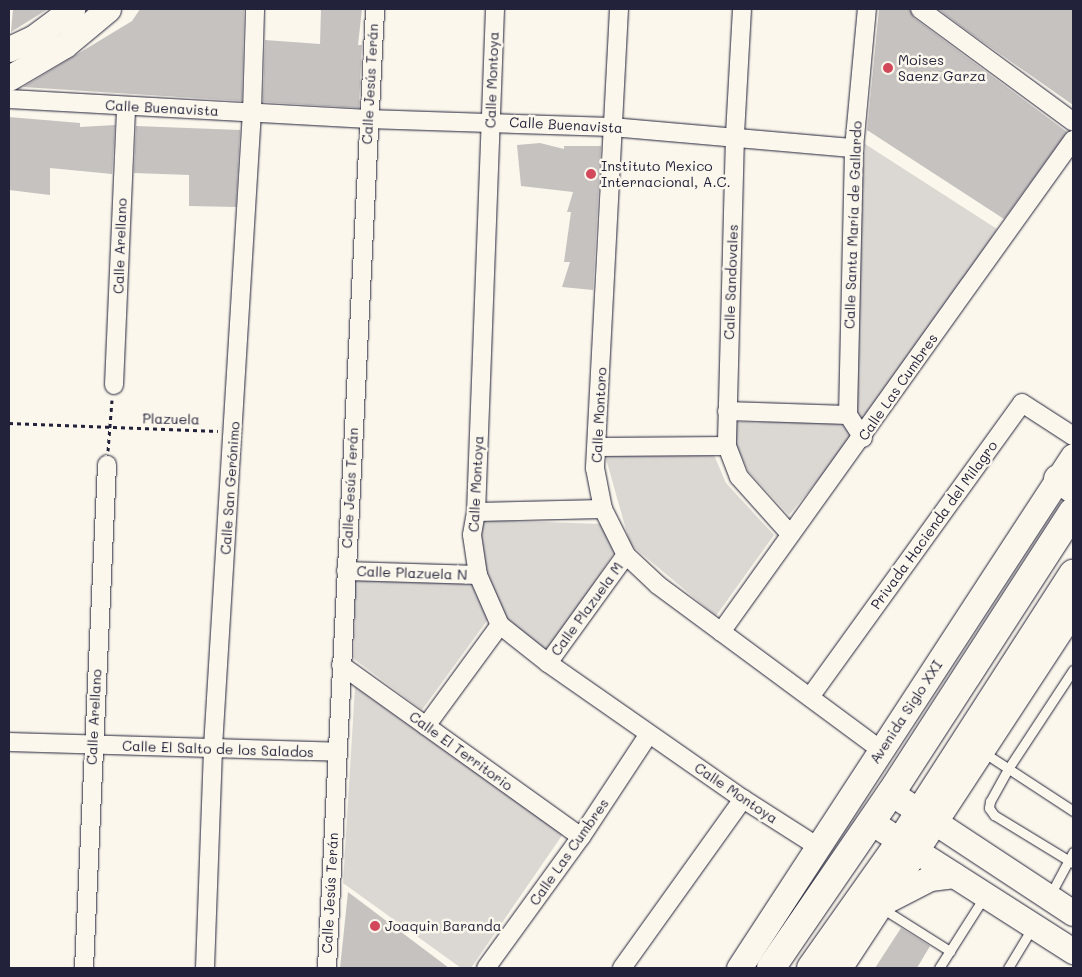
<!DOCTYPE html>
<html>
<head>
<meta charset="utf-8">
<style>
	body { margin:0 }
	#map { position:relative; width:1082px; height:977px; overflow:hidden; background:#fbf7ec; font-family:Mali,sans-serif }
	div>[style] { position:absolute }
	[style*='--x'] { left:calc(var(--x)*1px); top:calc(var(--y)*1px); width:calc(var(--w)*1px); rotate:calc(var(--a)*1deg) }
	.green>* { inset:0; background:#dbd8d3 }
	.building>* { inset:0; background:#c6c2c0 }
	.path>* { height:3px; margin-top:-1.5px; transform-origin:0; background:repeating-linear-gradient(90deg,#22223b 0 4px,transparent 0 8px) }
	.roads { filter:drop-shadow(0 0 1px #22223b) drop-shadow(0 0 1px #22223b) }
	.lane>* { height:9px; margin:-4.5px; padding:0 4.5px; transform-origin:4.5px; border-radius:4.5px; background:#fbf7ec }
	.street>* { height:18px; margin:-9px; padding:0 9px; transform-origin:9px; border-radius:9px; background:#fbf7ec }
	.secondary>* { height:25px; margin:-12.5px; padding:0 12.5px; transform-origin:12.5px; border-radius:12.5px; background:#fbf7ec }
	.highway>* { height:28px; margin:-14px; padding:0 14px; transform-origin:14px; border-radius:14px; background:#fbf7ec }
	.dots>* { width:14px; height:14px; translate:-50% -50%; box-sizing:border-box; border:2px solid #fbf7ec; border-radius:50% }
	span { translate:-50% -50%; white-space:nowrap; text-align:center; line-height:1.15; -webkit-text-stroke:5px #fbf7ec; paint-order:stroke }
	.poi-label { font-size:14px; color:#22223b }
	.left { translate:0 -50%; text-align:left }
	.street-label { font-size:14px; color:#22223b }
	.frame { position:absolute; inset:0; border:10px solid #22223b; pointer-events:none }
</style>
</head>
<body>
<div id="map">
	<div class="green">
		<div style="clip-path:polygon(862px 142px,997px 229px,866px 426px,856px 412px)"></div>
		<div style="clip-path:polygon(736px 422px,844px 422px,852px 439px,789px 515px,748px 471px,736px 445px)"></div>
		<div style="clip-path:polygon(605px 455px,714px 455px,726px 483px,774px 535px,716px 616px,630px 544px)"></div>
		<div style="clip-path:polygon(484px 520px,603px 524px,614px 553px,547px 656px,510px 624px,488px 578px,480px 537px)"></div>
		<div style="clip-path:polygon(355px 579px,473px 584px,489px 618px,422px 710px,354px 659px)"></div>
		<div style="clip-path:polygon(355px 687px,563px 834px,471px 968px,461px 968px,343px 883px)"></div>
	</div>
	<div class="building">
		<div style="clip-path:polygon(13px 9px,48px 9px,11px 32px)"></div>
		<div style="clip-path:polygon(140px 9px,244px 9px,242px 101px,23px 87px,132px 21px)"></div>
		<div style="clip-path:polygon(321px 9px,362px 9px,358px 45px,362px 45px,359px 108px,263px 102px,265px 40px,320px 44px)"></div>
		<div style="clip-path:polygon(879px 9px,910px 9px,914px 18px,1067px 132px,1004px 219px,867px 130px)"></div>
		<div style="clip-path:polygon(938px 9px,1073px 9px,1073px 105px,969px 32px)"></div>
		<div style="clip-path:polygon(9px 117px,80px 123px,80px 127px,115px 125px,112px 174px,50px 168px,50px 195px,9px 190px)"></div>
		<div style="clip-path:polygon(136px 126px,240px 130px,236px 207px,189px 206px,189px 175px,134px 173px)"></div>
		<div style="clip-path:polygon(540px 143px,564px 149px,564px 146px,601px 146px,593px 290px,562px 287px,570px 262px,564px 262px,571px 212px,567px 212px,573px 192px,521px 186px,517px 145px)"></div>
		<div style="clip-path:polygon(348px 892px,449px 968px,340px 968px)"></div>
		<div style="clip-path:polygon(901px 928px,930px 946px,917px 968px,875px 968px)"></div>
	</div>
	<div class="path">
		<div style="--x:9;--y:423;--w:209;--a:2.2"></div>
		<div style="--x:108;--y:451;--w:51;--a:-85.5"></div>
	</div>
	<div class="roads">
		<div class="lane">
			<div style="--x:1073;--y:670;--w:118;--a:123.3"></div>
			<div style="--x:1008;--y:769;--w:37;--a:119"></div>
			<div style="--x:990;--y:801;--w:7;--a:98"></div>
			<div style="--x:989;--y:808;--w:9;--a:54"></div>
			<div style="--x:994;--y:815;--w:92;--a:31.3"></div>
			<div style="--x:983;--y:752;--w:108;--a:33.2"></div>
			<div style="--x:1049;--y:897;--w:51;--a:-61.9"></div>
			<div style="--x:880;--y:907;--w:83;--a:32.2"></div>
			<div style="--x:939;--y:968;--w:84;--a:-57.6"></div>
			<div style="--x:1008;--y:968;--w:47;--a:-59"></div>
		</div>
		<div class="street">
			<div style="--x:495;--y:9;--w:503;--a:92.16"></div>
			<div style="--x:476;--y:512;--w:23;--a:100"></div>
			<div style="--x:472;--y:535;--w:40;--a:81.5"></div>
			<div style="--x:478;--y:575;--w:55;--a:66.3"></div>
			<div style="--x:500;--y:625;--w:61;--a:38.4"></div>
			<div style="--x:548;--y:663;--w:238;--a:34.9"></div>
			<div style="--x:743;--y:799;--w:91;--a:32.5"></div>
			<div style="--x:619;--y:9;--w:460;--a:93"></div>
			<div style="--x:595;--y:468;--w:42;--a:79"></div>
			<div style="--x:603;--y:509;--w:51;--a:63.4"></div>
			<div style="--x:626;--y:555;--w:44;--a:43.2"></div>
			<div style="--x:658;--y:585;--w:277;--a:36.5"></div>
			<div style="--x:742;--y:9;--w:127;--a:93.2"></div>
			<div style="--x:735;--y:136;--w:310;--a:91.5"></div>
			<div style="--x:727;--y:446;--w:33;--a:69"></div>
			<div style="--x:739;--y:477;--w:76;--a:48.2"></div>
			<div style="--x:920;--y:9;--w:190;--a:36.4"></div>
			<div style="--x:9;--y:99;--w:360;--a:3.2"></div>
			<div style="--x:368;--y:119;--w:244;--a:1.9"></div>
			<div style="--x:612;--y:127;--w:243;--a:5"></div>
			<div style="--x:114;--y:385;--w:278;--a:-87.5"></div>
			<div style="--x:727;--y:411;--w:121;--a:1.9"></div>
			<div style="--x:863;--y:438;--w:27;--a:-123"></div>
			<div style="--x:848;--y:415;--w:267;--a:-88.7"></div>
			<div style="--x:854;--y:148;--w:140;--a:-84.7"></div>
			<div style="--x:598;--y:447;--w:129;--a:-0.4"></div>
			<div style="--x:476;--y:512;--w:127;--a:-1.4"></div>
			<div style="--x:346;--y:571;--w:132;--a:1.7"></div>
			<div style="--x:721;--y:632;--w:605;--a:-54.42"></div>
			<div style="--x:548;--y:663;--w:133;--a:-54.2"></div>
			<div style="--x:341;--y:665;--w:295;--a:35.6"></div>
			<div style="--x:810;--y:697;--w:362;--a:-54.2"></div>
			<div style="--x:1022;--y:403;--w:61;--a:32.9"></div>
			<div style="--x:426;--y:726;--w:125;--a:-53.8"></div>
			<div style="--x:9;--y:742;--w:329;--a:1.7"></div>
			<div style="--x:84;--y:968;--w:504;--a:-87.38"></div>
			<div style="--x:205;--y:968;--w:221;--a:-87.9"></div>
			<div style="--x:213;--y:747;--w:636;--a:-86.49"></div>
			<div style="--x:252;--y:112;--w:103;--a:-88.3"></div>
			<div style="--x:327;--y:968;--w:960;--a:-87.13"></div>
			<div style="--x:486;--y:968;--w:162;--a:-54.1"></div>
			<div style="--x:581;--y:837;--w:123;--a:-56.6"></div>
			<div style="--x:622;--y:968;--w:208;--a:-54.4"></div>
		</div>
		<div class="secondary">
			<div style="--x:9;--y:49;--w:26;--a:-25"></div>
			<div style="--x:33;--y:38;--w:49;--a:-36.6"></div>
			<div style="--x:9;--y:78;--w:65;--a:-30.5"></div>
			<div style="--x:65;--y:45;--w:56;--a:-39.9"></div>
			<div style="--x:891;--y:793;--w:218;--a:33.4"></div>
			<div style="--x:871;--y:822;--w:240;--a:32.6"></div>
			<div style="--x:887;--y:900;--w:48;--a:-27.1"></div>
			<div style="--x:930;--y:878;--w:24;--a:-7"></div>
			<div style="--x:739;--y:968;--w:611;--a:-56.88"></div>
			<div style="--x:839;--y:968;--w:428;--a:-56.8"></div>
		</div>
		<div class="highway">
			<div style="--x:1058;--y:479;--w:18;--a:34"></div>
			<div style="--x:771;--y:968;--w:212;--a:-55.6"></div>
			<div style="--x:891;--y:793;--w:335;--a:-57.1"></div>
			<div style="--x:811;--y:968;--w:156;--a:-54.7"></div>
			<div style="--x:901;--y:841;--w:318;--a:-57.2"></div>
			<div style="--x:839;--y:968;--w:1;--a:-45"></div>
		</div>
	</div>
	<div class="dots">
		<div style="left:888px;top:68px;background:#d1495b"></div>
		<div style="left:591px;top:174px;background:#d1495b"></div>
		<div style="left:375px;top:926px;background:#d1495b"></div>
	</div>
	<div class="poi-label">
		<span class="left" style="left:898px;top:68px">Moises<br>Saenz Garza</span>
		<span class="left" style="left:601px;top:174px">Instituto Mexico<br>Internacional, A.C.</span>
		<span class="left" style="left:385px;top:926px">Joaquin Baranda</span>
	</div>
	<div class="street-label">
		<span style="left:492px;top:80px;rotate:-88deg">Calle Montoya</span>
		<span style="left:370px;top:84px;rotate:-87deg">Calle Jesús Terán</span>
		<span style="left:162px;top:108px;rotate:3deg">Calle Buenavista</span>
		<span style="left:566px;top:125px;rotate:3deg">Calle Buenavista</span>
		<span style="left:853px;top:225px;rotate:-88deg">Calle Santa María de Gallardo</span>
		<span style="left:120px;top:246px;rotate:-88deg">Calle Arellano</span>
		<span style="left:731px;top:282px;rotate:-88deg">Calle Sandovales</span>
		<span style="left:898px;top:387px;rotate:-55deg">Calle Las Cumbres</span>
		<span style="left:599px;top:415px;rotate:-87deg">Calle Montoro</span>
		<span style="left:171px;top:419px;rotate:1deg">Plazuela</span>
		<span style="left:476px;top:484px;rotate:-87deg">Calle Montoya</span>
		<span style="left:230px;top:488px;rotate:-86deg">Calle San Gerónimo</span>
		<span style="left:350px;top:488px;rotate:-87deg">Calle Jesús Terán</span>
		<span style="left:934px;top:525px;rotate:-54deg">Privada Hacienda del Milagro</span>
		<span style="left:412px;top:573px;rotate:2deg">Calle Plazuela N</span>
		<span style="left:587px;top:609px;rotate:-54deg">Calle Plazuela M</span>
		<span style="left:906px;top:712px;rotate:-57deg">Avenida Siglo XXI</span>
		<span style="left:94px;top:717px;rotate:-87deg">Calle Arellano</span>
		<span style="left:218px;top:749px;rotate:2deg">Calle El Salto de los Salados</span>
		<span style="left:461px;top:751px;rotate:36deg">Calle El Territorio</span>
		<span style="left:736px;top:793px;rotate:34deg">Calle Montoya</span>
		<span style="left:569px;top:852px;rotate:-55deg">Calle Las Cumbres</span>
		<span style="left:330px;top:893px;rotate:-87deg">Calle Jesús Terán</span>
	</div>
	<div class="frame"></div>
</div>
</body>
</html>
